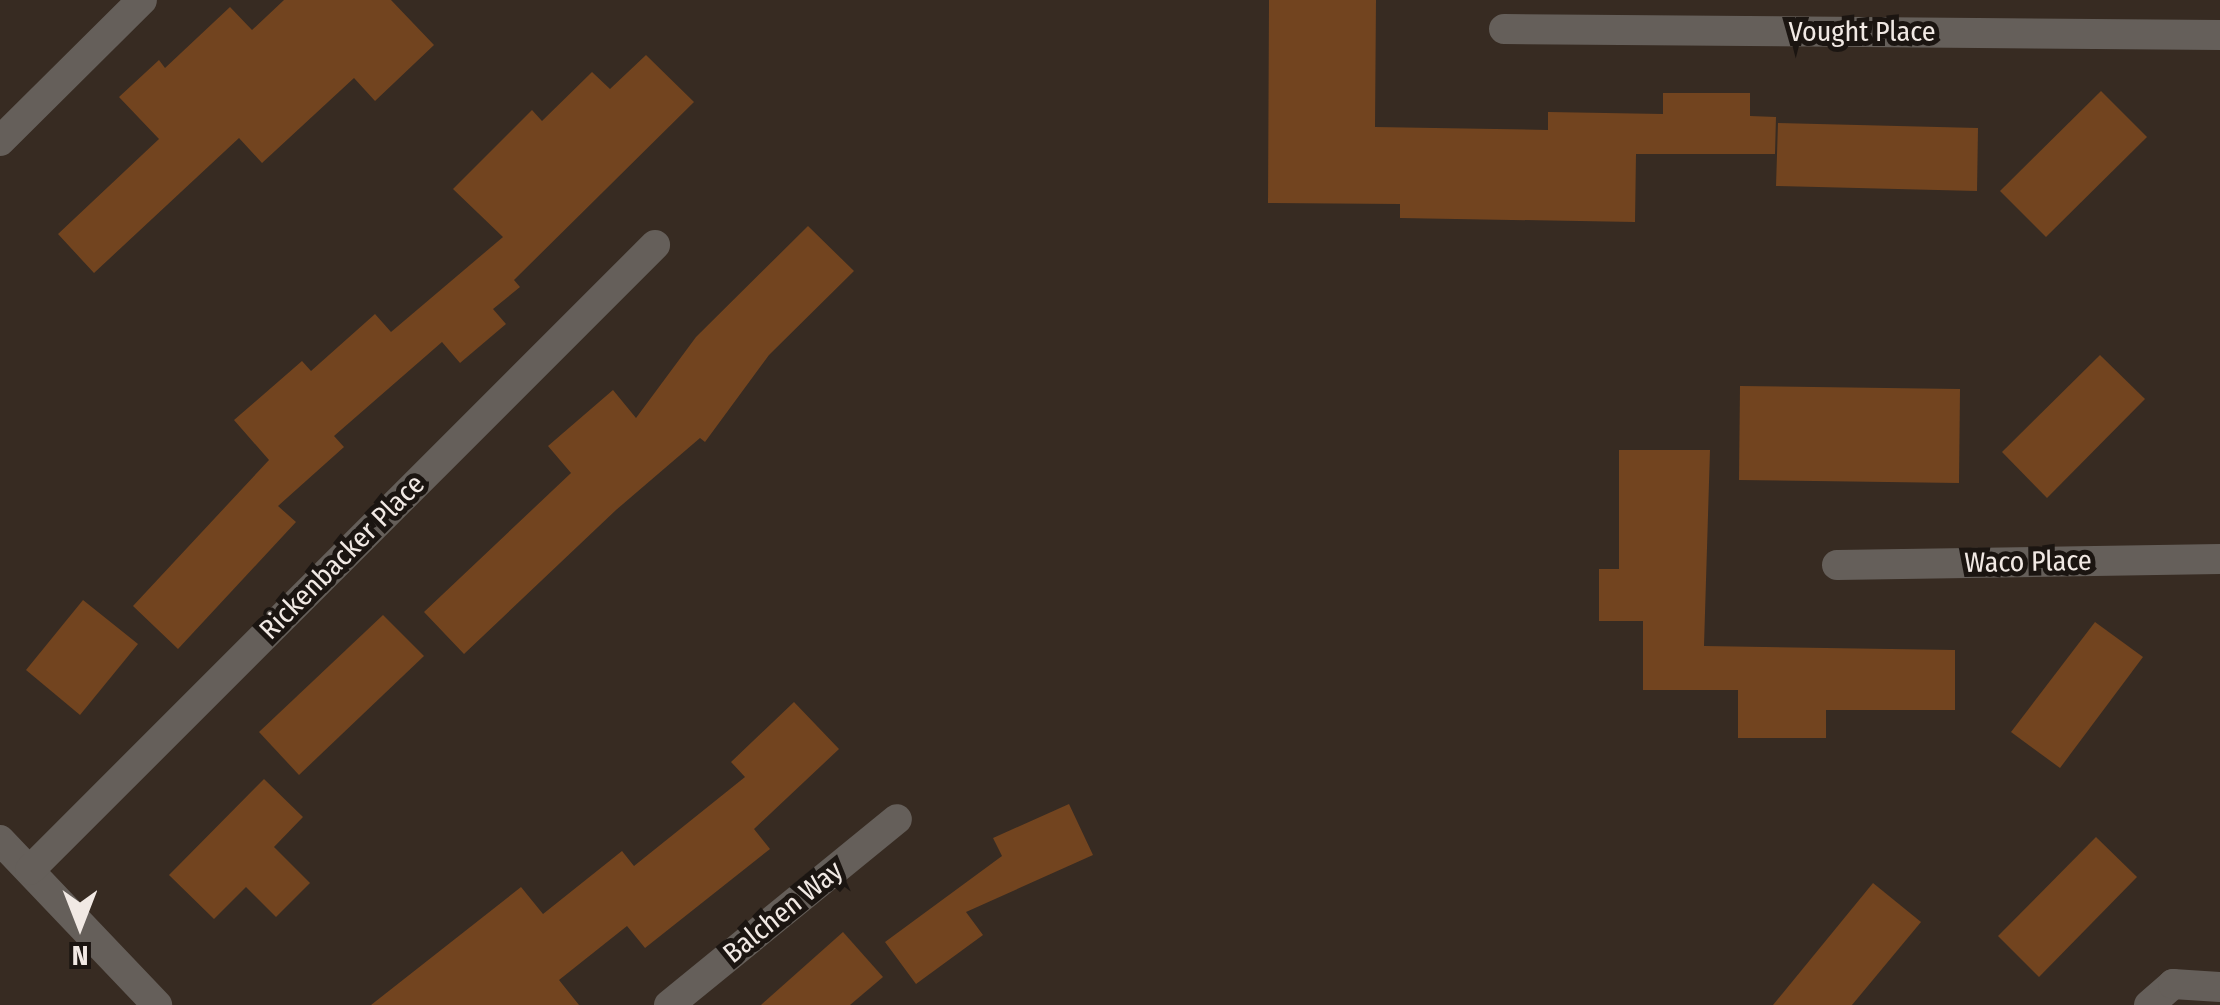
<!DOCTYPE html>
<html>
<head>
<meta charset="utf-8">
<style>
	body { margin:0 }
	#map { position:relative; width:2220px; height:1005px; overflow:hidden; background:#372b22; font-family:"Fira Sans Condensed",sans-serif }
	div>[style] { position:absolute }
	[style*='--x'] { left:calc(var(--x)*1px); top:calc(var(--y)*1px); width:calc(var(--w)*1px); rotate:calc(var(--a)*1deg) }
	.building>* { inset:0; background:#72441f }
	.minor>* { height:30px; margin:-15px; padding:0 15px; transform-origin:15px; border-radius:15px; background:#655f5a }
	span { translate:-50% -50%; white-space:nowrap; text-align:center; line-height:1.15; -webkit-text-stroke:10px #1b1511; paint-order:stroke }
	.street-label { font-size:28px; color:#f1e9e4 }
	.north { position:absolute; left:30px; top:875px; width:100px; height:100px; -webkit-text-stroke:8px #1b1511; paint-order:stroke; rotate:180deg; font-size:28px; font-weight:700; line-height:40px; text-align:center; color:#f1e9e4 }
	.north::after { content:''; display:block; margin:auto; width:35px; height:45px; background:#f1e9e4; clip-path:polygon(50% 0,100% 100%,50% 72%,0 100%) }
</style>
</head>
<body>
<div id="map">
	<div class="building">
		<div style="clip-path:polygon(284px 0,391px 0,434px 45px,375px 101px,354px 78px,262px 163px,239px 138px,94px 273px,58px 234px,159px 139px,119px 97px,159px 60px,165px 68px,230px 7px,252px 30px)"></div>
		<div style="clip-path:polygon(1269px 0,1376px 0,1375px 127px,1548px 130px,1548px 112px,1663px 114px,1663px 93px,1750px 93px,1750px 116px,1776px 117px,1775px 154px,1636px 154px,1635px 222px,1400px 218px,1400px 204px,1268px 203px)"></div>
		<div style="clip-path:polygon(646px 55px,694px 102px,514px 280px,520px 287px,493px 309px,506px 324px,460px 363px,442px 342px,334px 436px,344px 447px,278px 506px,296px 522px,178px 649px,133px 606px,269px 460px,234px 420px,302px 361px,311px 371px,375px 314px,391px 332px,503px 237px,453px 189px,532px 110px,542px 121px,592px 72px,610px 89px)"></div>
		<div style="clip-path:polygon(2101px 91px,2147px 137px,2046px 237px,2000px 191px)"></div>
		<div style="clip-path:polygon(1778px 123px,1978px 128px,1977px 191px,1776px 186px)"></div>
		<div style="clip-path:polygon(808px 226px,854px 271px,769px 355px,705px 442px,700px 438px,616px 510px,464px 654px,424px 612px,571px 473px,548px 446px,613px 390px,636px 418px,696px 337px)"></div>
		<div style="clip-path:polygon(2100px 355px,2145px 399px,2047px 498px,2002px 452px)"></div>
		<div style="clip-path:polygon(1740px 386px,1960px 389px,1959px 483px,1739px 480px)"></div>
		<div style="clip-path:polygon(1619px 450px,1710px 450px,1704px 646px,1955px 650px,1955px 710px,1826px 710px,1826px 738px,1738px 738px,1738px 690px,1643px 690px,1643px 621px,1599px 621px,1599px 569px,1619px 569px)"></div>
		<div style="clip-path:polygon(83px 600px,138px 644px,80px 715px,26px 670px)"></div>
		<div style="clip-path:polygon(383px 615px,424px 656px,299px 775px,259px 732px)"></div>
		<div style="clip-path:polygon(2095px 622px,2143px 657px,2060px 768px,2011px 732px)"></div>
		<div style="clip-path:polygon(794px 702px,839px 749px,754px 829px,770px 849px,645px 948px,627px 926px,559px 980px,579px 1005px,371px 1005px,521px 887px,543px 914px,622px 851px,634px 866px,745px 777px,731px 762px)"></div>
		<div style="clip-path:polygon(264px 779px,303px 817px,274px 847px,310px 883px,276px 917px,246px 887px,214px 919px,169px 875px)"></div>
		<div style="clip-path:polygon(1069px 804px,1093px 855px,966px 912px,983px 935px,916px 984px,885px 942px,1002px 856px,993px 838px)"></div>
		<div style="clip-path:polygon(2096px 837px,2137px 877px,2039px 977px,1998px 936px)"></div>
		<div style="clip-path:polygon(1873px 883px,1921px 922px,1852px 1005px,1773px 1005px)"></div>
		<div style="clip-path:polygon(843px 932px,883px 977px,850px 1005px,761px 1005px)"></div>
	</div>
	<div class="minor">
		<div style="--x:1504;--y:29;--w:716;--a:0.48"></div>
		<div style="--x:0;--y:141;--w:200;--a:-44.8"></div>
		<div style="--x:1837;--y:565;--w:383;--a:-0.9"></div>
		<div style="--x:0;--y:840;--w:228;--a:46.4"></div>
		<div style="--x:30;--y:870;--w:884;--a:-45"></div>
		<div style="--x:669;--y:1005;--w:294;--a:-39.2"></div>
		<div style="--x:2149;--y:1005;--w:32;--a:-41"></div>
		<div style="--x:2173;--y:984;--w:47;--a:3.7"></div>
	</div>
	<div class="street-label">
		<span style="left:1862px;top:32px">Vought Place</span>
		<span style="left:342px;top:557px;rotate:-45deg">Rickenbacker Place</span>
		<span style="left:2028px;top:562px;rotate:-1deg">Waco Place</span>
		<span style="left:783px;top:912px;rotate:-39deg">Balchen Way</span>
	</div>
	<div class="north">N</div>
</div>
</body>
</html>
